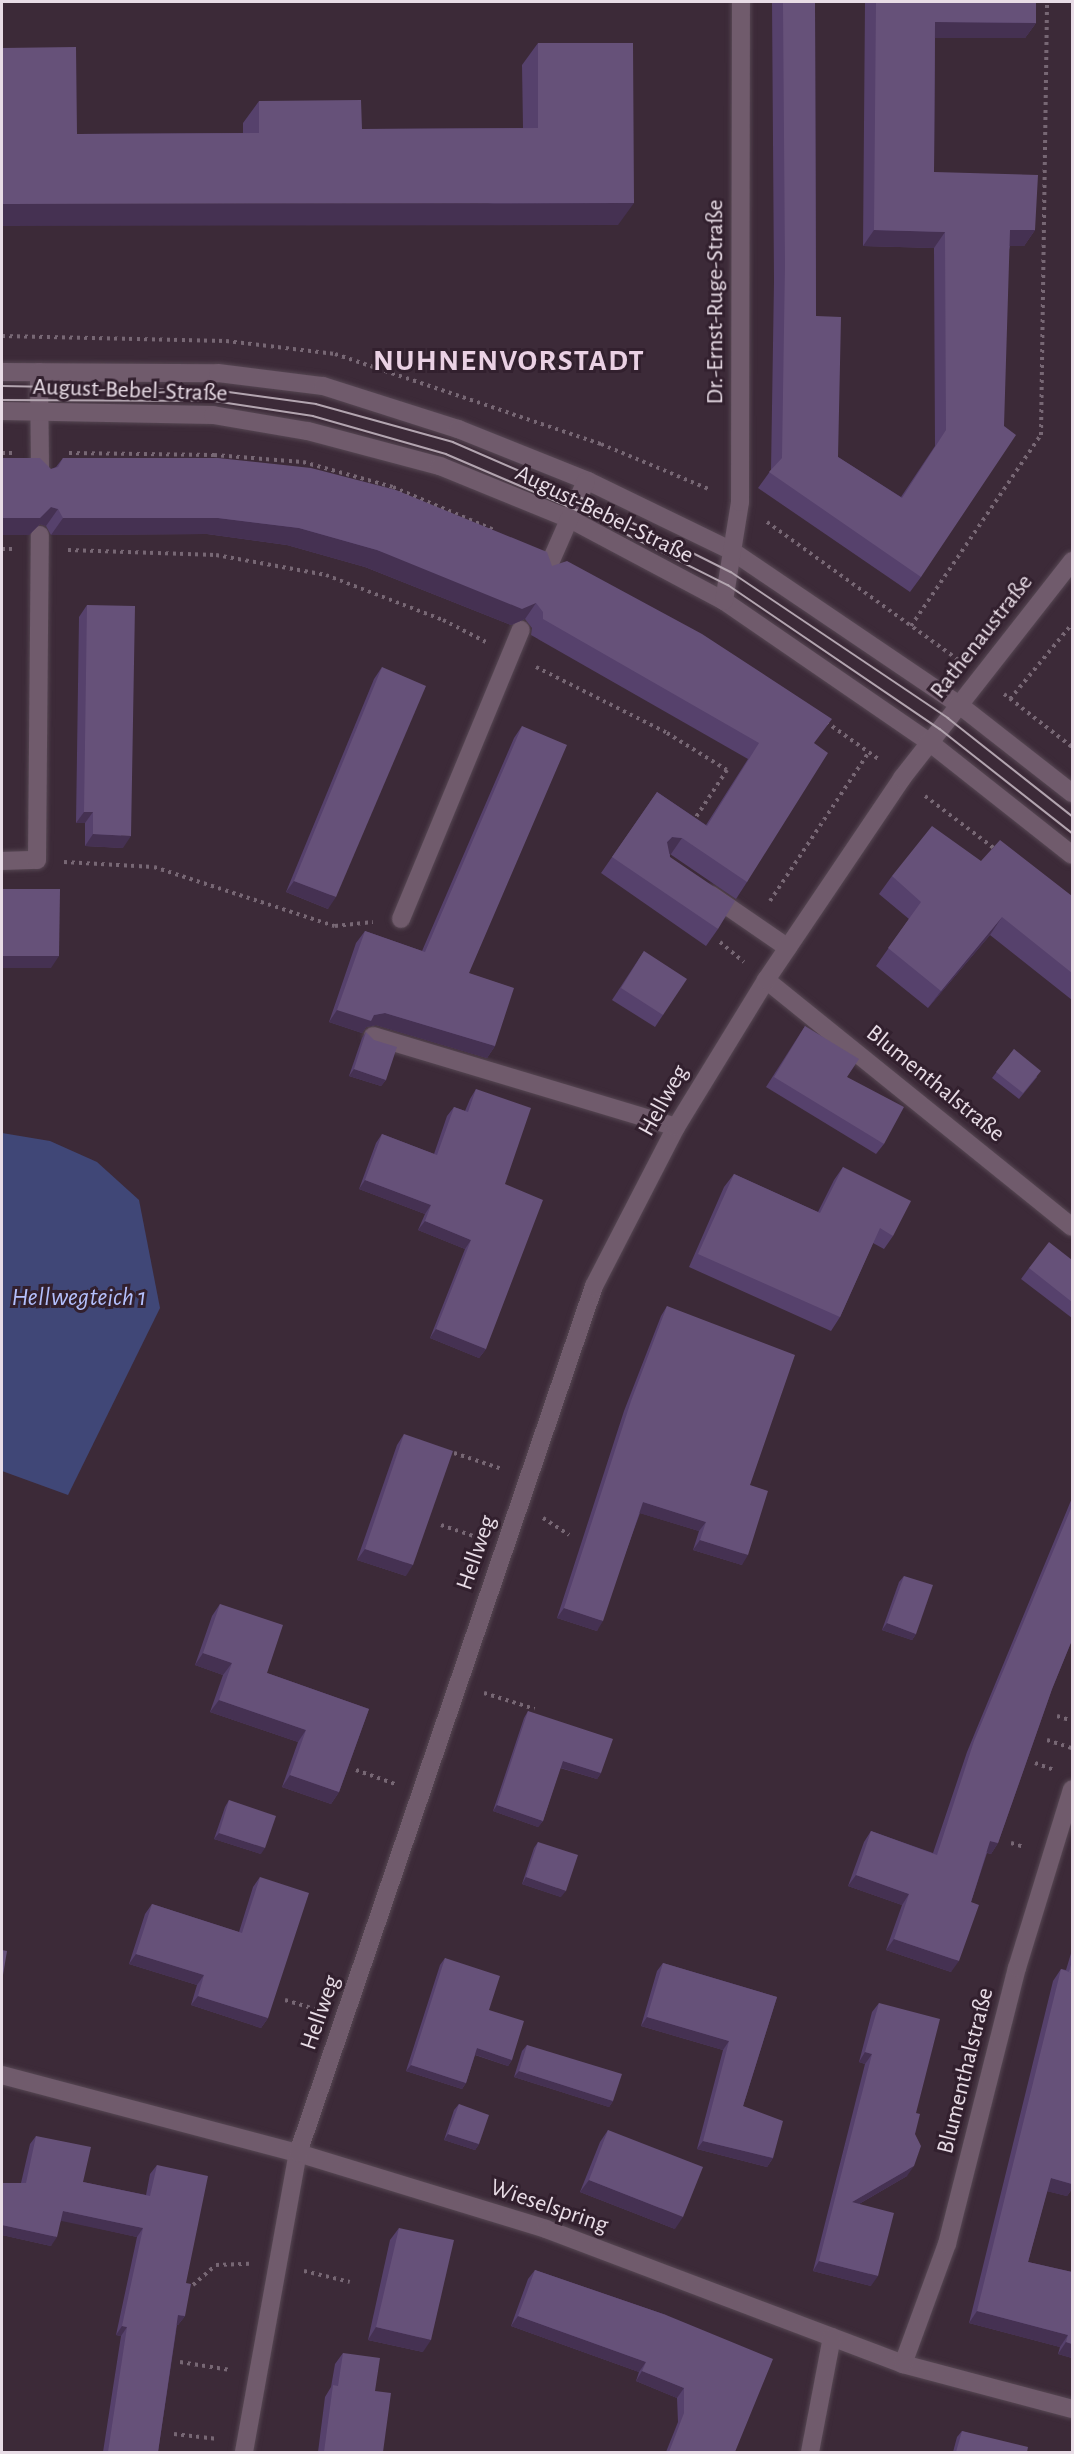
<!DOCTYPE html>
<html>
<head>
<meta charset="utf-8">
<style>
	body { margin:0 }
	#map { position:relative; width:1074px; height:2454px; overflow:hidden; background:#3c2a38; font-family:"Alegreya Sans",sans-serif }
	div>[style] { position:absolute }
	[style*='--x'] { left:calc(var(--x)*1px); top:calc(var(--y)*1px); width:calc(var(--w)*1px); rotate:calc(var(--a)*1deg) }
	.water>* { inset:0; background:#404777 }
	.path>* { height:4px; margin-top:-2px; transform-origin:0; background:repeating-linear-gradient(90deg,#776774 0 3px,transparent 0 7.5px) }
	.roads { filter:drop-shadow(0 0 2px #564753) drop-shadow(0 0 2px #564753) }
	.minor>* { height:18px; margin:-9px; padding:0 9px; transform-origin:9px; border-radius:9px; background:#705b6c }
	.tram>* { height:1.5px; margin:-0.75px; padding:0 0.75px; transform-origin:0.75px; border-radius:0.75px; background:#b3a5b0 }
	.wall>* { inset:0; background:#56416c }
	.shaded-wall>* { inset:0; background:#453152 }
	.building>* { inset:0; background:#665179 }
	span { translate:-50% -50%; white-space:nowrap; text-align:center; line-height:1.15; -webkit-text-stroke:6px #32202e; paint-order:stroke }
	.street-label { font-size:24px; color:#e8dce6 }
	.water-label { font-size:26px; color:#b4c0fd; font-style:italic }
	.district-label { font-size:30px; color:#ead1e4; font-weight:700; letter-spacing:1.5px }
	.frame { position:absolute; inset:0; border:3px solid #e8dce6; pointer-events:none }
</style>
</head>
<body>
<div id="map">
	<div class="water">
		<div style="clip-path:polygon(2px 1133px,50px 1141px,97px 1162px,139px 1200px,160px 1308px,68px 1495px,2px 1471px)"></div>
	</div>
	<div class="path">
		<div style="--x:2;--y:336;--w:224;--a:1.3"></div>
		<div style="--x:226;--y:341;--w:110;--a:6.8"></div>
		<div style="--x:335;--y:354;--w:281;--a:18.7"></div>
		<div style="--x:601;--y:444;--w:119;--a:22.7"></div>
		<div style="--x:2;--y:453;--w:11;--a:0"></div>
		<div style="--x:69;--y:453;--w:145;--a:0.8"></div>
		<div style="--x:214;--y:455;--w:89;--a:4.5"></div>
		<div style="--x:303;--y:462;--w:93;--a:15.5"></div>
		<div style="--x:393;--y:487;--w:112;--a:23.1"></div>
		<div style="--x:767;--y:522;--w:238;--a:35.8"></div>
		<div style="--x:2;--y:549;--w:11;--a:0"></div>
		<div style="--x:68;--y:550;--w:148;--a:1.9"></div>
		<div style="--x:216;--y:555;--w:112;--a:10.3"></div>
		<div style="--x:326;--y:575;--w:125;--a:21"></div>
		<div style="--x:443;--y:620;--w:48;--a:27.1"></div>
		<div style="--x:911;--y:626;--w:231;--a:-55.8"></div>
		<div style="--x:1041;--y:435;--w:433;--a:-89.2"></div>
		<div style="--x:536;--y:667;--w:147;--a:26.7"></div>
		<div style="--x:667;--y:733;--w:70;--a:31.7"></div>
		<div style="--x:727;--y:770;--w:60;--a:123.4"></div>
		<div style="--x:1004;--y:694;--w:86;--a:37.9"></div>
		<div style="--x:1010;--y:699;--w:97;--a:-50.4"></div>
		<div style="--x:826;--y:722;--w:67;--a:35.3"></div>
		<div style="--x:925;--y:796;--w:88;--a:37.1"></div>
		<div style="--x:64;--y:862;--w:90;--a:3.2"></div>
		<div style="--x:154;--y:867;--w:190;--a:18.1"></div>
		<div style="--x:335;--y:926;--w:38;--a:-6"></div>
		<div style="--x:770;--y:901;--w:179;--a:-56.4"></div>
		<div style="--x:720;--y:942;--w:31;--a:40"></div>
		<div style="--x:454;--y:1453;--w:51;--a:18.4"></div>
		<div style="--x:543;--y:1518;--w:31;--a:33"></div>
		<div style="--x:441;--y:1525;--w:40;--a:18.9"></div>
		<div style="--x:484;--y:1693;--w:53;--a:17.4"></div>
		<div style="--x:1057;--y:1716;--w:16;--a:18"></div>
		<div style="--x:1047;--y:1740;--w:26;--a:18"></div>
		<div style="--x:1035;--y:1763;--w:20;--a:20"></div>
		<div style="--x:356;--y:1770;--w:41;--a:19.7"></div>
		<div style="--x:1011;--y:1843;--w:14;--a:17"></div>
		<div style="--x:285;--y:2000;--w:34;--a:17"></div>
		<div style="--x:304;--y:2271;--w:47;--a:13.4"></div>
		<div style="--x:193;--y:2285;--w:30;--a:-41"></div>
		<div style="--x:216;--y:2265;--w:33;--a:-2"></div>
		<div style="--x:180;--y:2362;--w:51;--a:9.1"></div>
		<div style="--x:174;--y:2434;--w:44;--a:6.5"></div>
	</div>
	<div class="roads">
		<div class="minor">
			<div style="--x:2;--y:372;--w:216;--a:0.3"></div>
			<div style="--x:218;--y:373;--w:106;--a:7.1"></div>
			<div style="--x:323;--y:386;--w:142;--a:17.7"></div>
			<div style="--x:458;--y:429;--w:140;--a:21.8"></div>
			<div style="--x:588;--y:481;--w:160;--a:25.9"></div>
			<div style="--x:732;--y:551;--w:273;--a:34.1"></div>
			<div style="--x:958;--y:704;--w:145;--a:38"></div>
			<div style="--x:39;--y:372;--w:102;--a:89.4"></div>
			<div style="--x:2;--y:411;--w:211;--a:1.1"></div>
			<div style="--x:213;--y:415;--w:96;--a:9.6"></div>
			<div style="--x:308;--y:431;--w:137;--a:14.9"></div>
			<div style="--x:440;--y:466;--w:140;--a:22.2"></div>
			<div style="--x:570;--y:519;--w:174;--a:28"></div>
			<div style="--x:724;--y:601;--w:249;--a:34.5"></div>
			<div style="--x:929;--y:742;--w:182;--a:38.3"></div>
			<div style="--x:546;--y:572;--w:99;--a:-66.3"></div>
			<div style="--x:724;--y:601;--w:100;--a:-80.8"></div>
			<div style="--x:740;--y:502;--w:500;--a:-89.89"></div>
			<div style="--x:2;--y:861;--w:35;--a:-2"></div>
			<div style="--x:37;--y:860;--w:325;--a:-89.5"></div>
			<div style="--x:711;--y:895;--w:93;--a:34.5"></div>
			<div style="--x:401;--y:919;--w:313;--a:-67.5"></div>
			<div style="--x:766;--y:980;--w:393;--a:38.9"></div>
			<div style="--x:373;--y:1036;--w:316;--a:16.7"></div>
			<div style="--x:2;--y:2075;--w:306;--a:14.8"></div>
			<div style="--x:298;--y:2153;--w:259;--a:17"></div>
			<div style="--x:546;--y:2229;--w:382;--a:20.7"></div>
			<div style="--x:903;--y:2364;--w:175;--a:14.9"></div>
			<div style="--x:903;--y:2364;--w:128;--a:-69.9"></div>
			<div style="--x:947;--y:2244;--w:285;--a:-75.8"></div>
			<div style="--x:1017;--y:1968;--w:187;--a:-72.9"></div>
			<div style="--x:244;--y:2452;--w:304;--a:-79.8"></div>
			<div style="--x:298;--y:2153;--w:916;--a:-71.15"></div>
			<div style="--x:594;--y:1286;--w:179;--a:-62.7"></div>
			<div style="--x:676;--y:1127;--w:172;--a:-58.5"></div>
			<div style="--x:766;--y:980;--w:244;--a:-56"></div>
			<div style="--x:902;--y:778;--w:276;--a:-51.9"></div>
			<div style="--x:810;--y:2452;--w:117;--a:-79.2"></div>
		</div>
	</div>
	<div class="tram">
		<div style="--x:2;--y:386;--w:212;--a:1.1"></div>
		<div style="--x:214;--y:390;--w:103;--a:7.8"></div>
		<div style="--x:316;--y:404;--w:142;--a:15.5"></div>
		<div style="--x:453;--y:442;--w:153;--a:23.5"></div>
		<div style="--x:593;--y:503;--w:154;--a:26.6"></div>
		<div style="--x:731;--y:572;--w:262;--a:33.9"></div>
		<div style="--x:948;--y:718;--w:158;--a:38.3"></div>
		<div style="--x:2;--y:400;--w:212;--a:0.3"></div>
		<div style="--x:214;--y:401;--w:100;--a:8.6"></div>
		<div style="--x:313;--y:416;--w:138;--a:15.9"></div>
		<div style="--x:446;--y:454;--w:155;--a:23.2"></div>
		<div style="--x:588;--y:515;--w:157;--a:26.6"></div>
		<div style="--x:728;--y:585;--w:256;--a:34.2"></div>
		<div style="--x:940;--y:729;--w:168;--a:38.2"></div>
	</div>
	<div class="wall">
		<div style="clip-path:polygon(772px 2px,815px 2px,816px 316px,838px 457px,901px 497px,935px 446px,934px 248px,863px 246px,865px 2px,1036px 2px,1036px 23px,1025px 38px,935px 38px,934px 172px,1035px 230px,1024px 246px,1010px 246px,921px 577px,910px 592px,758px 488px,771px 470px,774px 281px)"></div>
		<div style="clip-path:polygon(538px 43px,618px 225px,77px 134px,243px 133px,243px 123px,259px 101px,362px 129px,523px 128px,522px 65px)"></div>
		<div style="clip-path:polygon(63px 458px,552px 566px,814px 743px,747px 882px,736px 899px,670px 854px,670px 857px,718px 929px,706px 946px,601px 873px,657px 792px,706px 825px,748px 759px,531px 635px,532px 628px,525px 619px,511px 625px,365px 567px,287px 545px,207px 534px,51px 535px,46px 526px,40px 524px,29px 535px,51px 469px,56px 467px)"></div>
		<div style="clip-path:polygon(87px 605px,123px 848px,85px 846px,85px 823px,76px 823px,79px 617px)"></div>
		<div style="clip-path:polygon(382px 667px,328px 909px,286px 892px,374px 679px)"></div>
		<div style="clip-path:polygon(522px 726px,469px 973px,495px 1046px,487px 1058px,376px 1025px,366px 1027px,362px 1033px,329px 1022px,356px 943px,365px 931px,422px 951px,514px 738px)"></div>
		<div style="clip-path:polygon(981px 861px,1072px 896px,1072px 1000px,990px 935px,928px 1008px,876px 966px,909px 919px,879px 894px,892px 876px)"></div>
		<div style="clip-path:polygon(644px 951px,663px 1015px,655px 1027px,612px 1000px)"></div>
		<div style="clip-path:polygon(805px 1026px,847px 1077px,884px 1144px,876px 1154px,766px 1087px)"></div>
		<div style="clip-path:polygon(366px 1032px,386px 1080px,381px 1086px,349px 1076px,362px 1038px)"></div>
		<div style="clip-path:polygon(1014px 1049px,1037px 1077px,1019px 1099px,992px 1078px)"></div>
		<div style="clip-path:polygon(476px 1089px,505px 1184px,486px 1349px,479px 1358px,430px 1338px,465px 1249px,418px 1230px,425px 1214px,359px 1189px,376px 1143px,382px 1134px,434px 1154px,447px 1116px,454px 1107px,465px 1111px,470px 1099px)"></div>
		<div style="clip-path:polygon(843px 1167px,893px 1236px,884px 1249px,873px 1243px,840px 1317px,831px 1331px,689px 1267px,724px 1187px,734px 1174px,818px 1212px,834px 1180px)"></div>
		<div style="clip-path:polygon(1072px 1260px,1072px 1318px,1021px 1279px,1029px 1268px)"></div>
		<div style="clip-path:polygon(667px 1306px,750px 1485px,742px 1565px,693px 1550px,699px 1531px,640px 1513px,597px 1631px,557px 1618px,624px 1411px,661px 1316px)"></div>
		<div style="clip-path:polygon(404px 1434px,406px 1576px,357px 1560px,397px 1445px)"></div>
		<div style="clip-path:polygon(1072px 1498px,1072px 1640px,1052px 1689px,998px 1843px,991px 1854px,987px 1853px,971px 1902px,951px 1972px,886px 1950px,902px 1905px,848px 1886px,864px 1842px,871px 1831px,933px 1853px,967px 1752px)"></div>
		<div style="clip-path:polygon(904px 1576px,916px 1634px,912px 1640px,882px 1630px,899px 1582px)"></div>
		<div style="clip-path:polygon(220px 1604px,267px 1673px,369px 1709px,339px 1792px,331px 1804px,282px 1787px,298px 1742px,210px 1712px,223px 1675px,195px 1665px,212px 1616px)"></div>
		<div style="clip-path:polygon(528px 1711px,601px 1773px,597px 1779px,560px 1768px,543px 1821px,538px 1827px,493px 1811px,524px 1718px)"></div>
		<div style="clip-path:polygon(229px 1800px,261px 1854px,214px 1839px,225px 1807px)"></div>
		<div style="clip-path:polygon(538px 1842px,561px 1897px,522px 1884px,534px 1848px)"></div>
		<div style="clip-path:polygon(260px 1877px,268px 2018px,261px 2028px,191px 2005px,197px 1985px,129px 1964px,145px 1914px,152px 1904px,239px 1932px,253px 1887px)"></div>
		<div style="clip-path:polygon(1072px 1950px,1072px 2189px,1067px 2196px,1047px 2191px,1028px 2262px,1072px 2272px,1072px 2358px,1058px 2354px,1060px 2347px,969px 2323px,1053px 1981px,1061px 1969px,1066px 1970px)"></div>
		<div style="clip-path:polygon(445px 1958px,489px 2010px,512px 2060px,508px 2066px,475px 2055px,466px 2083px,462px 2089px,406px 2071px,440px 1965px)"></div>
		<div style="clip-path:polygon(663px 1963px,777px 1997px,743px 2106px,773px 2158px,767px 2167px,697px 2149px,723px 2050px,641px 2026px,657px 1971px)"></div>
		<div style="clip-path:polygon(879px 2003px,916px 2113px,915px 2134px,907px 2176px,859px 2204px,871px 2286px,813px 2271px,865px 2064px,859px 2062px,872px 2012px)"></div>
		<div style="clip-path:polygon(527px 2045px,613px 2101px,609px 2107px,514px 2077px,522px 2051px)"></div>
		<div style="clip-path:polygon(459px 2104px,479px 2144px,475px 2150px,444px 2140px,454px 2110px)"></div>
		<div style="clip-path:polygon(608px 2130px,675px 2229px,580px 2192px,600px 2142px)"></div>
		<div style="clip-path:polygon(36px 2136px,83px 2182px,146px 2195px,150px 2174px,157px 2165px,186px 2283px,185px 2316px,178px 2325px,177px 2325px,158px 2452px,103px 2452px,121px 2336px,116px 2335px,137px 2237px,61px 2220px,51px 2246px,2px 2235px,2px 2183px,21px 2183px,30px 2144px)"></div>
		<div style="clip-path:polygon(399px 2228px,423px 2352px,368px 2340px,390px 2240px)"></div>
		<div style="clip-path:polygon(535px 2270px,666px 2315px,735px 2452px,666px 2452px,678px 2422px,677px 2398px,636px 2381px,639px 2372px,511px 2326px,528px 2279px)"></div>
		<div style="clip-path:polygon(343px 2353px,375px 2391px,383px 2452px,318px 2452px,325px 2397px,331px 2387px,335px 2364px)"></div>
		<div style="clip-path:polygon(962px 2431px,1027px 2452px,953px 2452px,957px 2437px)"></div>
	</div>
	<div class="shaded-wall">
		<div style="clip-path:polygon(935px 22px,1036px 23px,1025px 38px,924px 38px)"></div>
		<div style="clip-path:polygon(634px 203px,618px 225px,2px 226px,2px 204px)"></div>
		<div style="clip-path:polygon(874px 230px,945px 232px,934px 248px,863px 246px)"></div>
		<div style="clip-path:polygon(1010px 230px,1035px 230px,1024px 246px,999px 246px)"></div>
		<div style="clip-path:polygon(51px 507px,58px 509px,46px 526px,40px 524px,29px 535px,2px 535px,2px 518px)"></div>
		<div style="clip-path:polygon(63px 518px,218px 518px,299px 528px,377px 550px,536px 603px,525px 619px,511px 625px,365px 567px,287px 545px,207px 534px,51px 535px)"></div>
		<div style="clip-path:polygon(84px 812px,93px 812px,85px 823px,76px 823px)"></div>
		<div style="clip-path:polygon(93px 834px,131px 836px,123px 848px,85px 846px)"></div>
		<div style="clip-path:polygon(672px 837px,682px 838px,671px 854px,661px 854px,667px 842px)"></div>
		<div style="clip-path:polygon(294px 881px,336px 897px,328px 909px,286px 892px)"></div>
		<div style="clip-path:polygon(1002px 917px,990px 935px,928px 1008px,941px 991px)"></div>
		<div style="clip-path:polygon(2px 956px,59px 956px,51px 968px,2px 968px)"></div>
		<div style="clip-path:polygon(337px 1010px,374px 1015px,385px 1013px,495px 1046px,487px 1058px,376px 1025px,366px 1027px,362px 1033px,329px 1022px)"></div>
		<div style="clip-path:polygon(354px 1069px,386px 1080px,381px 1086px,349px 1076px)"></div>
		<div style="clip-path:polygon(365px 1180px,431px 1205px,425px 1214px,359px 1189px)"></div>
		<div style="clip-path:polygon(425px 1221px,471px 1240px,465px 1249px,418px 1230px)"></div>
		<div style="clip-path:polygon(436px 1329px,486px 1349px,479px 1358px,430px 1338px)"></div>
		<div style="clip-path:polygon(643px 1502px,706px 1522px,699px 1531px,636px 1512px)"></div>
		<div style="clip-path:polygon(700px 1540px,748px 1555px,742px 1565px,693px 1550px)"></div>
		<div style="clip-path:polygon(365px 1549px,413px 1565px,406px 1576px,357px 1560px)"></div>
		<div style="clip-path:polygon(564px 1608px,603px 1621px,597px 1631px,557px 1618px)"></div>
		<div style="clip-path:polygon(887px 1623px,916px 1634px,912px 1640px,882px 1630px)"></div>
		<div style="clip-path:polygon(203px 1653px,232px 1663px,223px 1675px,195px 1665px)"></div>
		<div style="clip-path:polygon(219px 1700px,306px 1730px,298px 1742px,210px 1712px)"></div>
		<div style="clip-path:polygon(563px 1761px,601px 1773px,597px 1779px,558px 1767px)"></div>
		<div style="clip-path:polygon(290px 1775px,339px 1792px,331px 1804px,282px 1787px)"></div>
		<div style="clip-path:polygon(497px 1805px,543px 1821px,538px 1827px,493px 1811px)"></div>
		<div style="clip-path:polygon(219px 1833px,265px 1848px,261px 1854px,214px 1839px)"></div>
		<div style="clip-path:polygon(990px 1841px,998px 1843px,991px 1854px,983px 1851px)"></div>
		<div style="clip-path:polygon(856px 1875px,909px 1894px,902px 1905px,848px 1886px)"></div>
		<div style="clip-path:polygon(526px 1877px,566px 1891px,561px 1897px,522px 1884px)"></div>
		<div style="clip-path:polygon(894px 1939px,959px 1961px,951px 1972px,886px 1950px)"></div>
		<div style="clip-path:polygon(136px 1954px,204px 1975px,197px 1985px,129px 1964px)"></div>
		<div style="clip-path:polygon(198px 1996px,268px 2018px,261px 2028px,191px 2005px)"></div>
		<div style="clip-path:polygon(647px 2017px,729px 2041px,723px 2050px,641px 2026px)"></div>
		<div style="clip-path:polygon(477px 2048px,512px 2060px,508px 2066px,473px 2054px)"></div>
		<div style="clip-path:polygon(865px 2052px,872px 2054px,865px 2064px,859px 2062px)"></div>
		<div style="clip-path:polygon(411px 2065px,466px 2083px,462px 2089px,406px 2071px)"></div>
		<div style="clip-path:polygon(519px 2071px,613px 2101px,609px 2107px,514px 2077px)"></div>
		<div style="clip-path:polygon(448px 2134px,479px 2144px,475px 2150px,444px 2140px)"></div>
		<div style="clip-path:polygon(703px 2141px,773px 2158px,767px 2167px,697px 2149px)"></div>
		<div style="clip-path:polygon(914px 2166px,907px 2176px,845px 2212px,852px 2202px)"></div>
		<div style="clip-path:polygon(1051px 2178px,1072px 2184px,1072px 2189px,1067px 2196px,1042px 2190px)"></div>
		<div style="clip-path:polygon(589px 2180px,683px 2217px,675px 2229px,580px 2192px)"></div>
		<div style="clip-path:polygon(63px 2211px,143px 2228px,137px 2237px,57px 2220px)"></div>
		<div style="clip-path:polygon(2px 2225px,57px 2237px,51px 2246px,2px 2235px)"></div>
		<div style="clip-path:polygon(819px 2261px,878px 2276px,871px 2286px,813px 2271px)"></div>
		<div style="clip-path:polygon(977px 2311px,1068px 2335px,1060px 2347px,969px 2323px)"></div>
		<div style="clip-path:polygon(178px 2315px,185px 2316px,178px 2325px,172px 2324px)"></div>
		<div style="clip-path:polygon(518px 2316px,646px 2362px,639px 2372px,511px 2326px)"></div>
		<div style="clip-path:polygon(122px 2326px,127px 2327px,121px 2336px,116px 2335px)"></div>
		<div style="clip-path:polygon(376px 2327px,431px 2340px,423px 2352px,368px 2340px)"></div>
		<div style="clip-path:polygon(1066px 2342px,1072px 2344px,1072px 2358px,1058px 2354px)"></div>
		<div style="clip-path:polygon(642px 2371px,684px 2388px,677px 2398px,636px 2381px)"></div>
	</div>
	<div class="building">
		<div style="clip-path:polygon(783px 2px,815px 2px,816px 316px,841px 317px,838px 457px,902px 498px,946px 430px,945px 232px,874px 230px,876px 2px,1036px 2px,1036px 23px,935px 22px,934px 172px,1038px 175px,1035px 230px,1010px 230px,1004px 426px,1016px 435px,921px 577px,769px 472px,782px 458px,785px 265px)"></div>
		<div style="clip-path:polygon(538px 43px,633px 43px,634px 203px,2px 204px,2px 48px,76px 47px,77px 134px,259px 133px,259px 101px,361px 100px,362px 129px,538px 128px)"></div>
		<div style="clip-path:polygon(2px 458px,40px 458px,51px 469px,58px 467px,63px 458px,218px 458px,311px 468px,396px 490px,547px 552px,552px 566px,567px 561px,702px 634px,832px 719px,814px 743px,828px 753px,747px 882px,682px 838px,672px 837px,667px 842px,670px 857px,735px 901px,718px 929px,612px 857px,657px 792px,707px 826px,759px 743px,543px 619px,543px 612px,536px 603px,522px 609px,377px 550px,299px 528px,218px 518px,63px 518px,58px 509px,51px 507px,40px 518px,2px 518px)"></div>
		<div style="clip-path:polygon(87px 605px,135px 606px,131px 836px,93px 834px,93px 812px,84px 812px)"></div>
		<div style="clip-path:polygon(382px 667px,426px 686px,336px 897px,294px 881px)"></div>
		<div style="clip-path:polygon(522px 726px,567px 745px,469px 973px,514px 988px,495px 1046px,385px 1013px,374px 1015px,371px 1021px,337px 1010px,365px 931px,425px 952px)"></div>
		<div style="clip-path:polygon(932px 826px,981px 861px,1000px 840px,1072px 896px,1072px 973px,1002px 917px,941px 991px,888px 948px,921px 902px,892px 876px)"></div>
		<div style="clip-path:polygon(2px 889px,60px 889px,59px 956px,2px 956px)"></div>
		<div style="clip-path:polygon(644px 951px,687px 979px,663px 1015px,621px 988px)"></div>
		<div style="clip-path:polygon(805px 1026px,859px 1059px,847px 1077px,904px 1107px,884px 1144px,774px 1077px)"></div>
		<div style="clip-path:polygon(366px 1032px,374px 1040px,397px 1047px,386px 1080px,354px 1069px)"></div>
		<div style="clip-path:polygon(1014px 1049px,1041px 1071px,1023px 1093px,996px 1072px)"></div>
		<div style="clip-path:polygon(476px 1089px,531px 1108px,505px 1184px,543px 1200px,486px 1349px,436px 1329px,471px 1240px,425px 1221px,431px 1205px,365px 1180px,382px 1134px,437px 1155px,454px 1107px,468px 1112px)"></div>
		<div style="clip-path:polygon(843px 1167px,911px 1201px,893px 1236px,880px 1228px,840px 1317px,698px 1254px,734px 1174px,820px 1213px)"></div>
		<div style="clip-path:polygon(1049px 1242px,1072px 1260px,1072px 1302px,1029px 1268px)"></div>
		<div style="clip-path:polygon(667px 1306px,795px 1355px,750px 1485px,768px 1491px,748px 1555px,700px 1540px,706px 1522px,643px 1502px,603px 1621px,564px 1608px,631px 1401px)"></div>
		<div style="clip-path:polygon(404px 1434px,453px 1451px,413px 1565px,365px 1549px)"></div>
		<div style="clip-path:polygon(1072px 1506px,1072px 1640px,1052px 1689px,998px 1843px,990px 1841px,971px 1902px,979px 1905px,959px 1961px,894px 1939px,909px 1894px,856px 1875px,871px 1831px,937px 1855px,974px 1741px)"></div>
		<div style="clip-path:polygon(904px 1576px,933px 1585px,916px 1634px,887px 1623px)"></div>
		<div style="clip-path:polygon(220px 1604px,283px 1625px,267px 1673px,369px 1709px,339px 1792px,290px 1775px,306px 1730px,219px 1700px,232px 1663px,203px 1653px)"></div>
		<div style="clip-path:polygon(528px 1711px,613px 1739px,601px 1773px,563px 1761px,543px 1821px,497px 1805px)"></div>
		<div style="clip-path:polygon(229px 1800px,276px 1816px,265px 1848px,219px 1833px)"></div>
		<div style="clip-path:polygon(538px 1842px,578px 1855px,566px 1891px,526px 1877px)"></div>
		<div style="clip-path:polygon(260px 1877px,309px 1893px,268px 2018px,198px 1996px,204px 1975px,136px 1954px,152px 1904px,242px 1933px)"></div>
		<div style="clip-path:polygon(2px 1950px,7px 1951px,2px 1981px)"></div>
		<div style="clip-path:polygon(445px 1958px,500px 1976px,489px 2010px,524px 2021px,512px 2060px,477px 2048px,466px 2083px,411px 2065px)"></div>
		<div style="clip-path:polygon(1072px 1961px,1072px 1973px,1069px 1972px)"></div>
		<div style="clip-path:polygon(663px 1963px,777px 1997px,743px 2106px,783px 2121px,773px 2158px,703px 2141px,729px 2041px,647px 2017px)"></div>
		<div style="clip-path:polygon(1061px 1969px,1072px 1973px,1072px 2184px,1051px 2178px,1028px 2262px,1072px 2272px,1072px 2344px,1066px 2342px,1068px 2335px,977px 2311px)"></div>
		<div style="clip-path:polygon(879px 2003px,940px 2019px,916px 2113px,920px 2114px,915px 2134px,921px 2146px,914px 2166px,852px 2202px,894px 2213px,878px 2276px,819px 2261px,872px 2054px,865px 2052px)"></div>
		<div style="clip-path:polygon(527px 2045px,622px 2074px,613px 2101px,519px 2071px)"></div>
		<div style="clip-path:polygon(459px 2104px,489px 2115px,479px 2144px,448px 2134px)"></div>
		<div style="clip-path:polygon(608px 2130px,703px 2167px,683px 2217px,589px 2180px)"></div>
		<div style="clip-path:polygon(36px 2136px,91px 2147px,83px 2182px,150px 2196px,157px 2165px,208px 2176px,186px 2283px,191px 2284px,185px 2316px,178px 2315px,158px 2452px,108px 2452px,127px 2327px,122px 2326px,143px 2228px,63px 2211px,57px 2237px,2px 2225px,2px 2183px,26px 2183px)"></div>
		<div style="clip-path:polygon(399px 2228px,454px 2240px,431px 2340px,376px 2327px)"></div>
		<div style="clip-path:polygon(535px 2270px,666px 2315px,773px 2359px,735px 2452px,669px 2452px,684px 2413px,684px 2388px,642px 2371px,646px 2362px,518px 2316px)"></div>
		<div style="clip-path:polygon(343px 2353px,380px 2358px,375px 2391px,391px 2393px,383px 2452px,324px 2452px,333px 2385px,338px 2386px)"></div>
		<div style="clip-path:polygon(962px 2431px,1028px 2447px,1027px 2452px,956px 2452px)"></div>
	</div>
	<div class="street-label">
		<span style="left:716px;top:302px;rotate:-90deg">Dr.-Ernst-Ruge-Straße</span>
		<span style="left:130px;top:391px;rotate:2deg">August-Bebel-Straße</span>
		<span style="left:604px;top:515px;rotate:26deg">August-Bebel-Straße</span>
		<span style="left:982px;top:637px;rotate:-52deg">Rathenaustraße</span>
		<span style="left:935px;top:1084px;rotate:39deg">Blumenthalstraße</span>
		<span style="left:664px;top:1101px;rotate:-61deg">Hellweg</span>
		<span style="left:477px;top:1553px;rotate:-71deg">Hellweg</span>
		<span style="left:321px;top:2013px;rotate:-71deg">Hellweg</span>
		<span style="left:966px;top:2071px;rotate:-76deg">Blumenthalstraße</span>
		<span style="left:549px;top:2207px;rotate:19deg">Wieselspring</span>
	</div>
	<div class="water-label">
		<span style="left:79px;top:1298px">Hellwegteich 1</span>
	</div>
	<div class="district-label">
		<span style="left:509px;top:361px">NUHNENVORSTADT</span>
	</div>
	<div class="frame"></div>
</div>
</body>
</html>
